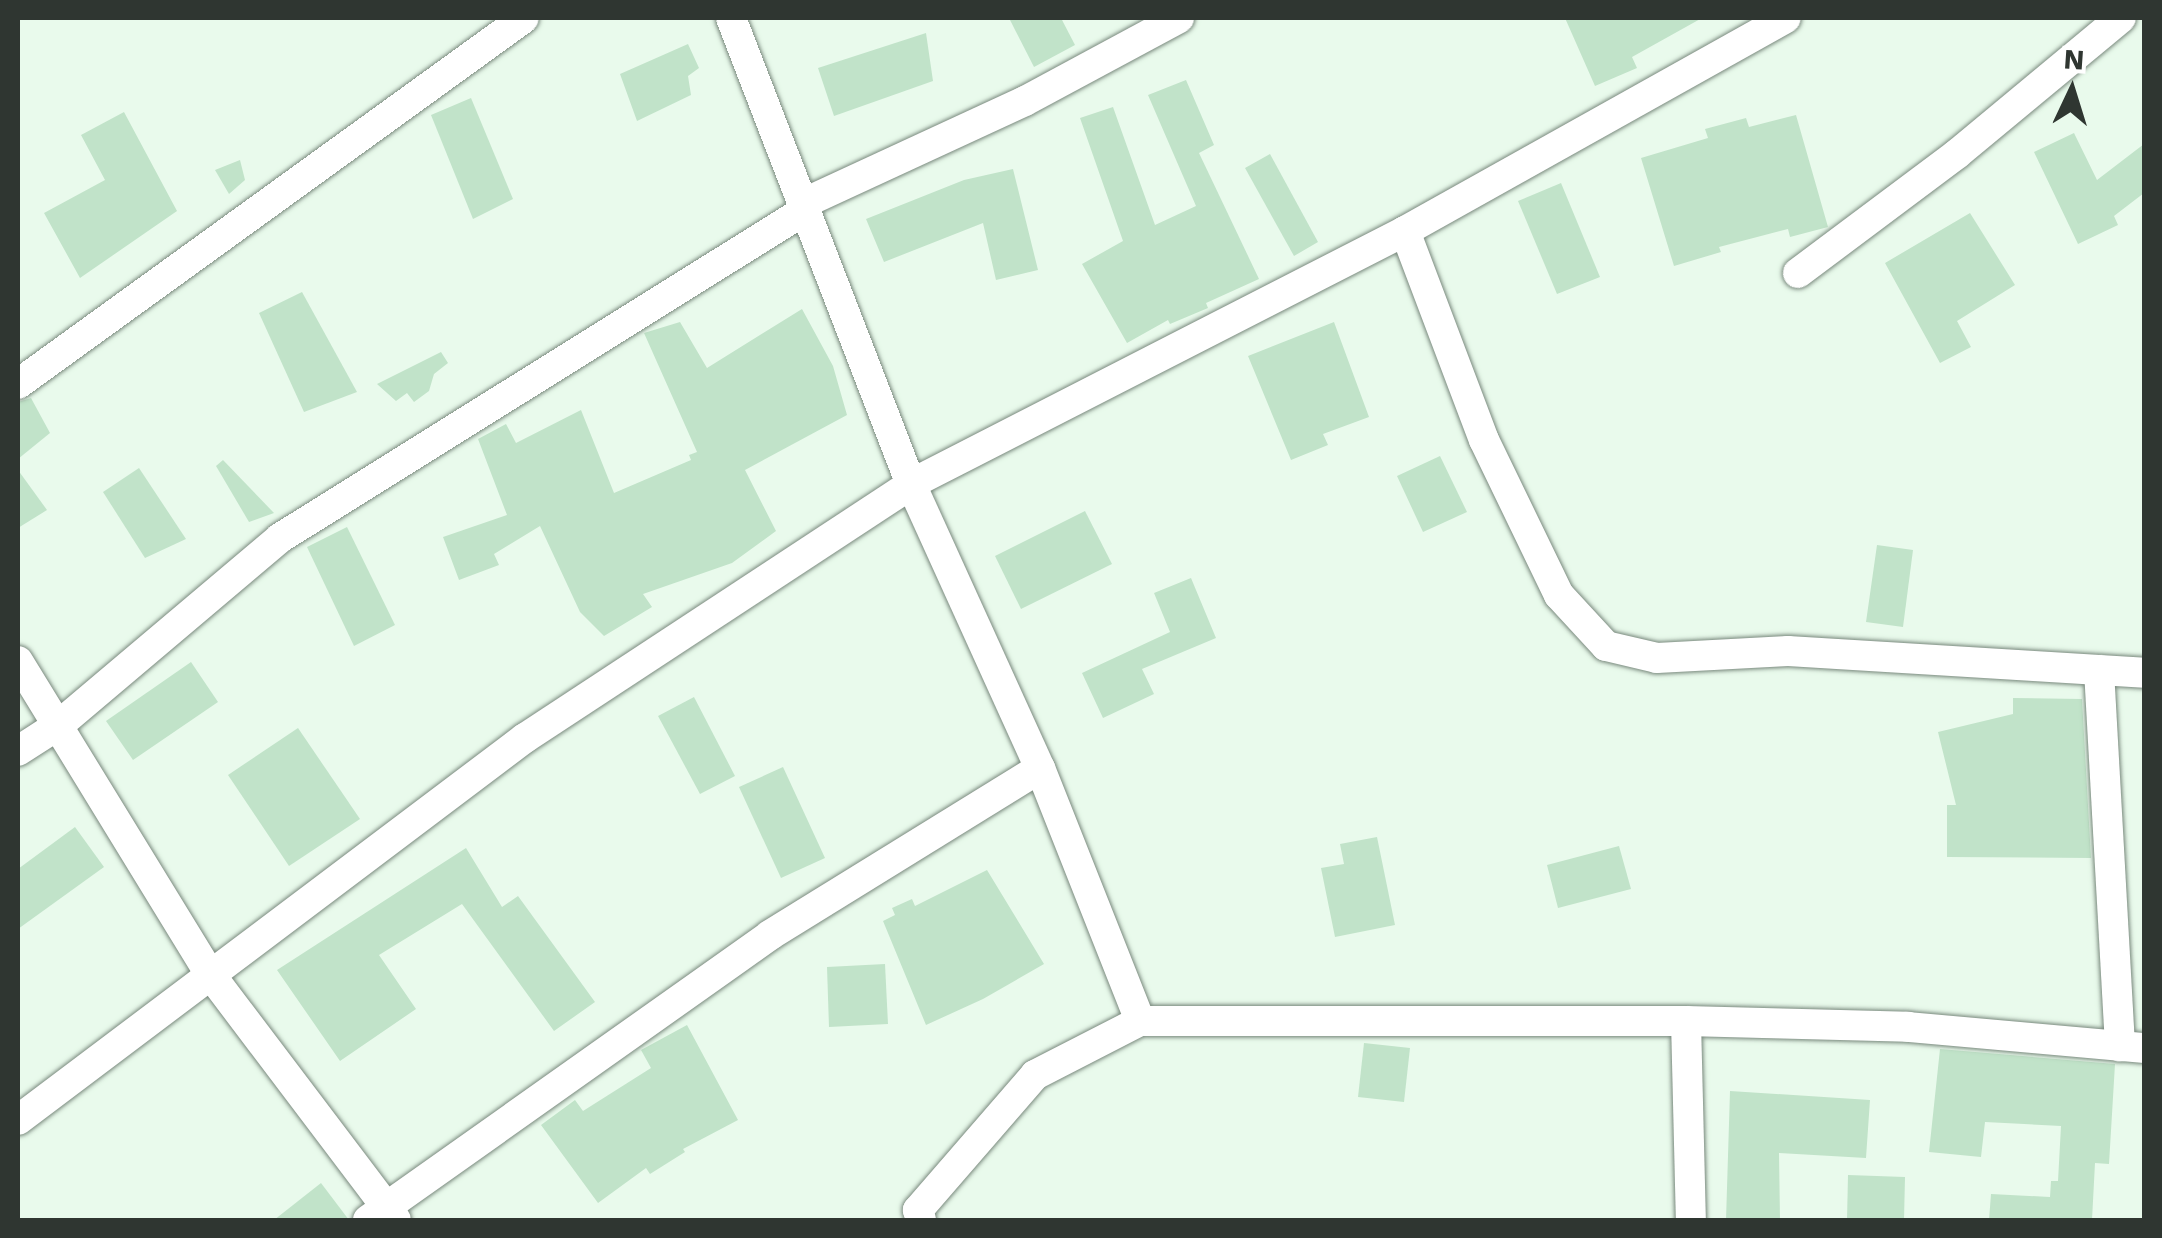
<!DOCTYPE html>
<html>
<head>
<meta charset="utf-8">
<style>
	body { margin:0 }
	#map { position:relative; width:2162px; height:1238px; overflow:hidden; background:#e9faec; font-family:"Work Sans",sans-serif }
	div>[style] { position:absolute }
	[style*='--x'] { left:calc(var(--x)*1px); top:calc(var(--y)*1px); width:calc(var(--w)*1px); rotate:calc(var(--a)*1deg) }
	.building>* { inset:0; background:#c1e3c9 }
	.roads { filter:drop-shadow(0 0 2px #79897d) drop-shadow(0 0 2px #79897d) }
	.street>* { height:30px; margin:-15px; padding:0 15px; transform-origin:15px; border-radius:15px; background:#fff }
	span { translate:-50% -50%; white-space:nowrap; text-align:center; line-height:1.15; -webkit-text-stroke:10px #fff; paint-order:stroke }
	.frame { position:absolute; inset:0; border:20px solid #2f3631; pointer-events:none }
	.north { position:absolute; left:2022px; top:40px; width:100px; height:100px; -webkit-text-stroke:8px #fff; paint-order:stroke; rotate:4deg; font-size:28px; font-weight:700; line-height:40px; text-align:center; color:#2f3631 }
	.north::after { content:''; display:block; margin:auto; width:35px; height:45px; background:#2f3631; clip-path:polygon(50% 0,100% 100%,50% 72%,0 100%) }
</style>
</head>
<body>
<div id="map">
	<div class="building">
		<div style="clip-path:polygon(1009px 18px,1061px 18px,1075px 45px,1034px 67px)"></div>
		<div style="clip-path:polygon(1565px 18px,1702px 18px,1632px 57px,1637px 68px,1595px 86px)"></div>
		<div style="clip-path:polygon(926px 33px,933px 81px,834px 116px,818px 68px)"></div>
		<div style="clip-path:polygon(688px 44px,699px 68px,688px 76px,691px 95px,637px 121px,620px 74px)"></div>
		<div style="clip-path:polygon(1186px 80px,1214px 145px,1199px 153px,1259px 279px,1206px 303px,1208px 308px,1170px 324px,1168px 320px,1127px 343px,1082px 264px,1123px 241px,1080px 118px,1113px 107px,1155px 225px,1196px 206px,1148px 95px)"></div>
		<div style="clip-path:polygon(471px 98px,513px 199px,473px 219px,431px 115px)"></div>
		<div style="clip-path:polygon(124px 112px,177px 211px,80px 278px,44px 213px,105px 180px,81px 135px)"></div>
		<div style="clip-path:polygon(1796px 115px,1828px 227px,1790px 237px,1788px 229px,1719px 247px,1721px 252px,1674px 266px,1641px 158px,1708px 138px,1705px 129px,1746px 118px,1749px 127px)"></div>
		<div style="clip-path:polygon(2074px 133px,2097px 180px,2144px 144px,2144px 193px,2114px 216px,2118px 225px,2078px 244px,2034px 152px)"></div>
		<div style="clip-path:polygon(1270px 154px,1318px 242px,1294px 256px,1245px 168px)"></div>
		<div style="clip-path:polygon(240px 160px,245px 180px,229px 194px,215px 170px)"></div>
		<div style="clip-path:polygon(1013px 169px,1038px 270px,996px 280px,983px 223px,884px 262px,866px 219px,964px 180px)"></div>
		<div style="clip-path:polygon(1561px 183px,1600px 277px,1557px 294px,1518px 201px)"></div>
		<div style="clip-path:polygon(1970px 213px,2015px 285px,1957px 321px,1971px 347px,1940px 363px,1885px 263px)"></div>
		<div style="clip-path:polygon(302px 292px,357px 392px,304px 412px,259px 313px)"></div>
		<div style="clip-path:polygon(802px 309px,833px 366px,847px 415px,745px 470px,776px 531px,732px 563px,643px 594px,652px 607px,604px 636px,580px 612px,540px 526px,494px 554px,499px 565px,459px 580px,443px 537px,507px 515px,478px 439px,506px 424px,516px 443px,581px 410px,614px 493px,691px 460px,689px 455px,697px 452px,644px 333px,680px 322px,707px 368px)"></div>
		<div style="clip-path:polygon(1334px 322px,1369px 417px,1323px 434px,1328px 445px,1291px 460px,1248px 356px)"></div>
		<div style="clip-path:polygon(441px 352px,448px 363px,434px 374px,429px 391px,414px 402px,407px 393px,396px 401px,377px 384px)"></div>
		<div style="clip-path:polygon(31px 398px,50px 433px,18px 459px,18px 402px)"></div>
		<div style="clip-path:polygon(1440px 456px,1467px 512px,1423px 532px,1397px 476px)"></div>
		<div style="clip-path:polygon(223px 460px,274px 513px,249px 522px,216px 466px)"></div>
		<div style="clip-path:polygon(139px 468px,186px 539px,145px 558px,103px 492px)"></div>
		<div style="clip-path:polygon(18px 470px,47px 510px,18px 528px)"></div>
		<div style="clip-path:polygon(1085px 511px,1112px 564px,1021px 609px,995px 556px)"></div>
		<div style="clip-path:polygon(347px 527px,395px 625px,354px 646px,307px 547px)"></div>
		<div style="clip-path:polygon(1877px 545px,1913px 550px,1903px 627px,1866px 622px)"></div>
		<div style="clip-path:polygon(1191px 578px,1216px 638px,1142px 669px,1154px 694px,1103px 718px,1082px 673px,1170px 632px,1154px 593px)"></div>
		<div style="clip-path:polygon(191px 662px,218px 702px,133px 760px,106px 721px)"></div>
		<div style="clip-path:polygon(694px 697px,735px 776px,700px 794px,658px 716px)"></div>
		<div style="clip-path:polygon(2013px 698px,2082px 699px,2091px 858px,1947px 857px,1947px 805px,1956px 805px,1938px 732px,2013px 714px)"></div>
		<div style="clip-path:polygon(298px 728px,360px 819px,289px 866px,228px 775px)"></div>
		<div style="clip-path:polygon(783px 767px,825px 858px,781px 878px,739px 787px)"></div>
		<div style="clip-path:polygon(75px 827px,104px 867px,18px 929px,18px 869px)"></div>
		<div style="clip-path:polygon(1377px 837px,1395px 925px,1335px 937px,1321px 868px,1344px 864px,1340px 844px)"></div>
		<div style="clip-path:polygon(1619px 846px,1631px 889px,1558px 908px,1547px 865px)"></div>
		<div style="clip-path:polygon(466px 848px,502px 907px,518px 896px,595px 1002px,554px 1031px,462px 904px,379px 955px,416px 1009px,340px 1061px,277px 970px)"></div>
		<div style="clip-path:polygon(987px 870px,1044px 964px,983px 999px,926px 1025px,883px 921px,895px 915px,892px 908px,912px 899px,915px 906px)"></div>
		<div style="clip-path:polygon(885px 964px,888px 1024px,829px 1027px,827px 967px)"></div>
		<div style="clip-path:polygon(687px 1025px,738px 1120px,683px 1149px,685px 1152px,650px 1174px,646px 1168px,598px 1203px,541px 1125px,575px 1100px,583px 1111px,651px 1068px,641px 1050px)"></div>
		<div style="clip-path:polygon(1364px 1043px,1410px 1048px,1404px 1102px,1358px 1097px)"></div>
		<div style="clip-path:polygon(1940px 1049px,2115px 1064px,2109px 1164px,2095px 1163px,2092px 1220px,1989px 1220px,1991px 1194px,2050px 1197px,2051px 1181px,2058px 1181px,2061px 1126px,1985px 1122px,1981px 1157px,1929px 1152px)"></div>
		<div style="clip-path:polygon(1730px 1091px,1870px 1100px,1866px 1158px,1779px 1153px,1780px 1220px,1726px 1220px)"></div>
		<div style="clip-path:polygon(1848px 1175px,1905px 1177px,1904px 1220px,1847px 1220px)"></div>
		<div style="clip-path:polygon(321px 1183px,349px 1220px,274px 1220px)"></div>
	</div>
	<div class="roads">
		<div class="street">
			<div style="--x:731;--y:18;--w:500;--a:68.9"></div>
			<div style="--x:911;--y:484;--w:312;--a:65.6"></div>
			<div style="--x:1040;--y:768;--w:272;--a:68.4"></div>
			<div style="--x:1140;--y:1021;--w:118;--a:152.8"></div>
			<div style="--x:1035;--y:1075;--w:179;--a:130.9"></div>
			<div style="--x:918;--y:1210;--w:10;--a:73"></div>
			<div style="--x:804;--y:203;--w:243;--a:-24.8"></div>
			<div style="--x:1025;--y:101;--w:175;--a:-28.3"></div>
			<div style="--x:1405;--y:231;--w:436;--a:-29.2"></div>
			<div style="--x:1798;--y:273;--w:199;--a:-36.8"></div>
			<div style="--x:1957;--y:154;--w:213;--a:-39.7"></div>
			<div style="--x:18;--y:384;--w:624;--a:-35.88"></div>
			<div style="--x:18;--y:661;--w:367;--a:58.5"></div>
			<div style="--x:210;--y:974;--w:308;--a:52.9"></div>
			<div style="--x:2099;--y:670;--w:377;--a:86.8"></div>
			<div style="--x:18;--y:751;--w:50;--a:-32.7"></div>
			<div style="--x:60;--y:724;--w:288;--a:-40.2"></div>
			<div style="--x:280;--y:538;--w:621;--a:-31.98"></div>
			<div style="--x:1140;--y:1021;--w:546;--a:0"></div>
			<div style="--x:1686;--y:1021;--w:222;--a:1.5"></div>
			<div style="--x:1908;--y:1027;--w:237;--a:5.1"></div>
			<div style="--x:1686;--y:1021;--w:199;--a:88.6"></div>
			<div style="--x:18;--y:1120;--w:635;--a:-37"></div>
			<div style="--x:525;--y:738;--w:462;--a:-33.3"></div>
			<div style="--x:911;--y:484;--w:555;--a:-27.12"></div>
			<div style="--x:1405;--y:231;--w:223;--a:69.3"></div>
			<div style="--x:1484;--y:440;--w:172;--a:64.2"></div>
			<div style="--x:1559;--y:595;--w:69;--a:47.3"></div>
			<div style="--x:1606;--y:646;--w:52;--a:13.2"></div>
			<div style="--x:1657;--y:658;--w:131;--a:-3.1"></div>
			<div style="--x:1788;--y:651;--w:357;--a:3.5"></div>
			<div style="--x:368;--y:1220;--w:493;--a:-35.3"></div>
			<div style="--x:770;--y:935;--w:317;--a:-31.7"></div>
		</div>
	</div>
	<div class="frame"></div>
	<div class="north">N</div>
</div>
</body>
</html>
